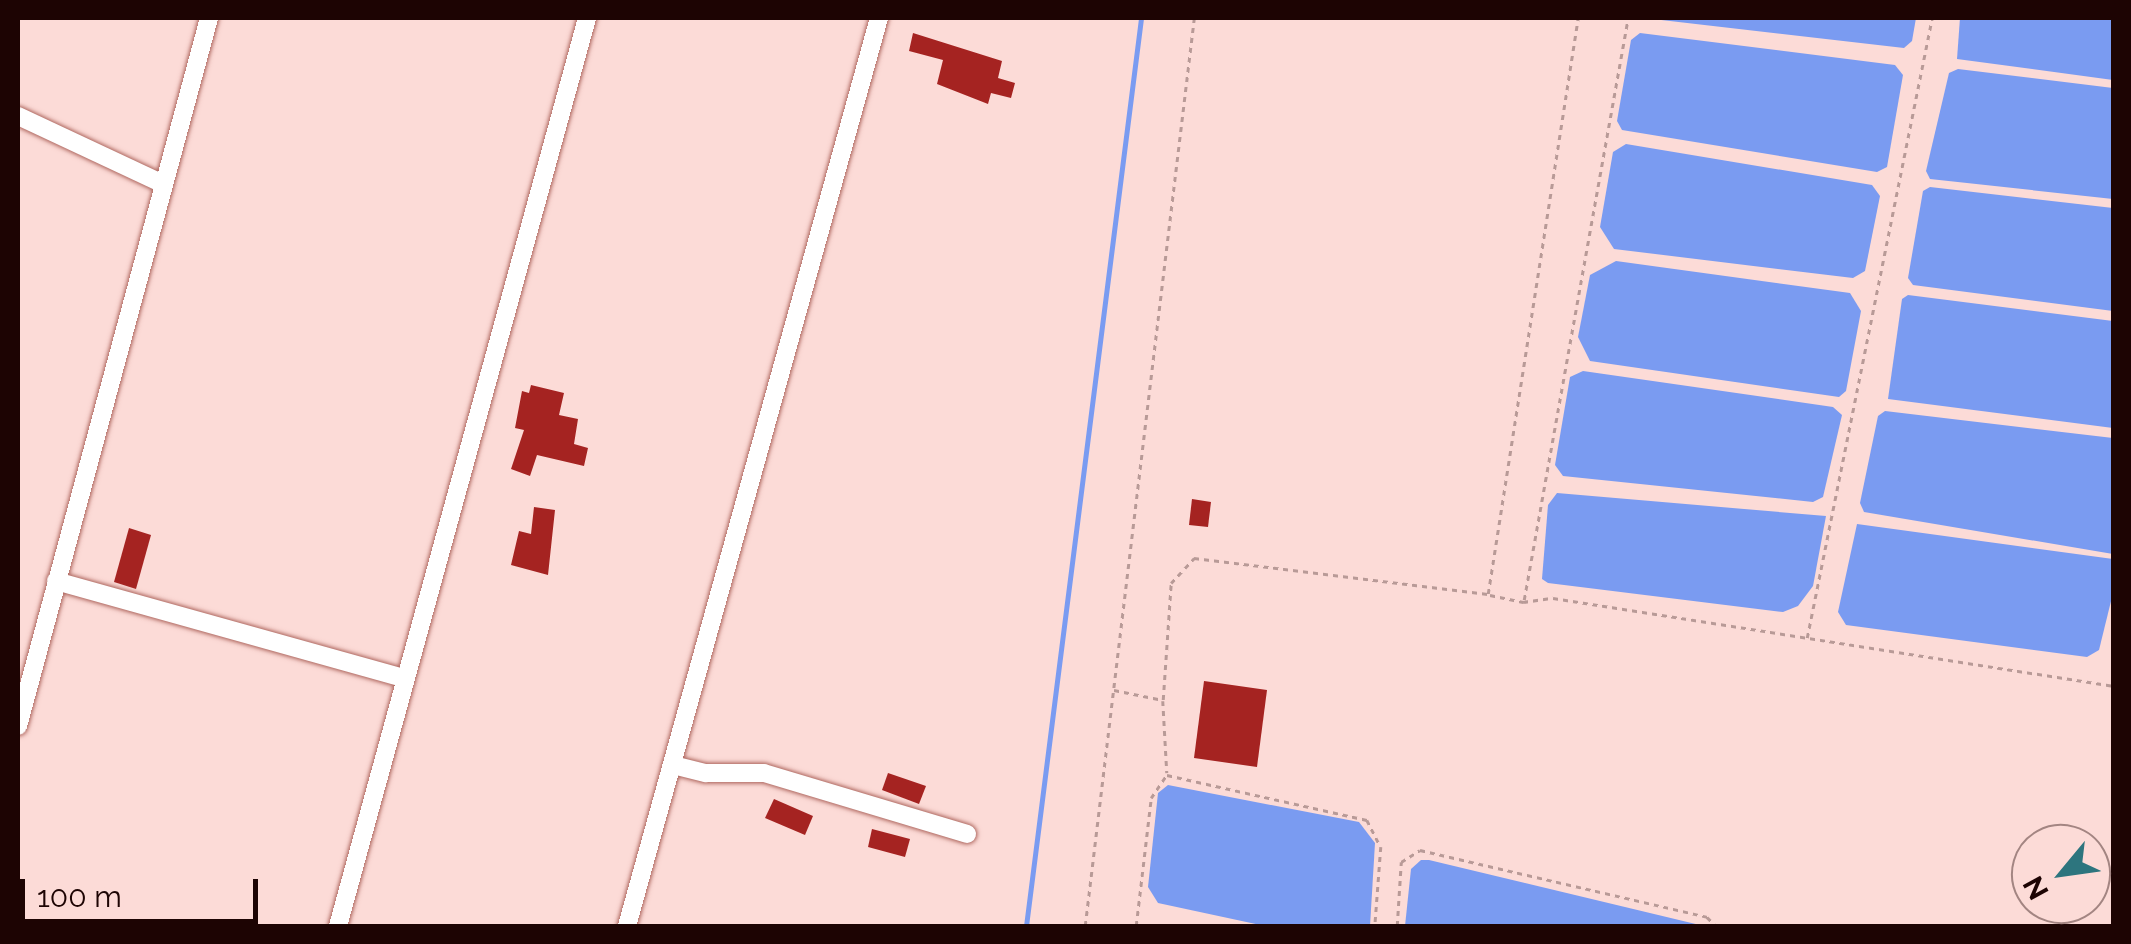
<!DOCTYPE html>
<html>
<head>
<meta charset="utf-8">
<style>
	body { margin:0 }
	#map { position:relative; width:2131px; height:944px; overflow:hidden; background:#fcdbd7; font-family:Raleway,sans-serif }
	div>[style] { position:absolute }
	[style*='--x'] { left:calc(var(--x)*1px); top:calc(var(--y)*1px); width:calc(var(--w)*1px); rotate:calc(var(--a)*1deg) }
	.water>* { inset:0; background:#7a9bf1 }
	.stream>* { height:5px; margin:-2.5px; padding:0 2.5px; transform-origin:2.5px; border-radius:2.5px; background:#7a9bf1 }
	.building>* { inset:0; background:#a52321 }
	.path>* { height:2.5px; margin-top:-1.25px; transform-origin:0; background:repeating-linear-gradient(90deg,#b89a97 0 5px,transparent 0 10px) }
	.roads { filter:drop-shadow(0 0 2px #af6860) drop-shadow(0 0 2px #af6860) }
	.minor>* { height:18px; margin:-9px; padding:0 9px; transform-origin:9px; border-radius:9px; background:#fff }
	span { translate:-50% -50%; white-space:nowrap; text-align:center; line-height:1.15; -webkit-text-stroke:10px #fcdbd7; paint-order:stroke }
	.frame { position:absolute; inset:0; border:20px solid #1d0403; pointer-events:none }
	.north { position:absolute; left:2011px; top:824px; width:100px; height:100px; box-sizing:border-box; background:#fcdbd7; border:2px solid #a38582; border-radius:50%; rotate:241deg; font-size:28px; font-weight:700; line-height:40px; text-align:center; color:#1d0403 }
	.north::after { content:''; display:block; margin:auto; width:35px; height:45px; background:#2d757e; clip-path:polygon(50% 0,100% 100%,50% 72%,0 100%) }
	.scale { position:absolute; left:20px; top:879px; width:238px; height:45px; box-sizing:border-box; border:5px solid #1d0403; border-top:0; padding-left:12px; font-size:30px; line-height:35px; white-space:nowrap; color:#1d0403; -webkit-text-stroke:8px #fcdbd7; paint-order:stroke }
</style>
</head>
<body>
<div id="map">
	<div class="water">
		<div style="clip-path:polygon(1644px 18px,1916px 18px,1912px 41px,1904px 48px)"></div>
		<div style="clip-path:polygon(1960px 18px,2113px 18px,2113px 80px,1957px 59px)"></div>
		<div style="clip-path:polygon(1640px 33px,1895px 65px,1903px 75px,1887px 167px,1877px 172px,1622px 130px,1617px 121px,1631px 40px)"></div>
		<div style="clip-path:polygon(1958px 69px,2113px 88px,2113px 199px,1930px 179px,1926px 171px,1949px 73px)"></div>
		<div style="clip-path:polygon(1626px 144px,1872px 185px,1880px 196px,1865px 271px,1853px 278px,1614px 249px,1600px 227px,1613px 152px)"></div>
		<div style="clip-path:polygon(1930px 187px,2113px 208px,2113px 311px,1913px 285px,1908px 278px,1923px 191px)"></div>
		<div style="clip-path:polygon(1616px 261px,1850px 293px,1861px 311px,1846px 391px,1839px 397px,1590px 361px,1578px 337px,1590px 275px)"></div>
		<div style="clip-path:polygon(1908px 295px,2113px 321px,2113px 428px,1888px 399px,1902px 299px)"></div>
		<div style="clip-path:polygon(1583px 371px,1833px 407px,1842px 415px,1823px 497px,1813px 502px,1563px 476px,1555px 465px,1570px 377px)"></div>
		<div style="clip-path:polygon(1885px 411px,2113px 438px,2113px 554px,1864px 512px,1860px 503px,1878px 416px)"></div>
		<div style="clip-path:polygon(1557px 493px,1826px 516px,1813px 586px,1798px 606px,1783px 612px,1548px 583px,1542px 579px,1548px 505px)"></div>
		<div style="clip-path:polygon(1857px 524px,2113px 559px,2113px 593px,2099px 650px,2087px 657px,1846px 625px,1838px 612px)"></div>
		<div style="clip-path:polygon(1168px 785px,1359px 822px,1375px 843px,1370px 926px,1265px 926px,1158px 903px,1148px 887px,1158px 793px)"></div>
		<div style="clip-path:polygon(1421px 860px,1429px 860px,1704px 926px,1405px 926px,1411px 869px)"></div>
	</div>
	<div class="stream">
		<div style="--x:1026;--y:926;--w:915;--a:-82.78"></div>
	</div>
	<div class="building">
		<div style="clip-path:polygon(913px 33px,1002px 61px,998px 78px,1015px 83px,1011px 98px,991px 93px,988px 104px,937px 84px,943px 60px,909px 51px)"></div>
		<div style="clip-path:polygon(531px 385px,564px 393px,559px 415px,578px 419px,574px 444px,588px 448px,584px 466px,537px 455px,530px 476px,511px 469px,524px 430px,515px 428px,522px 391px,529px 393px)"></div>
		<div style="clip-path:polygon(1192px 499px,1211px 502px,1208px 527px,1189px 525px)"></div>
		<div style="clip-path:polygon(534px 507px,555px 510px,548px 575px,511px 565px,519px 531px,531px 534px)"></div>
		<div style="clip-path:polygon(129px 528px,151px 535px,136px 589px,114px 582px)"></div>
		<div style="clip-path:polygon(1204px 681px,1267px 690px,1257px 767px,1194px 758px)"></div>
		<div style="clip-path:polygon(888px 773px,926px 786px,919px 804px,882px 790px)"></div>
		<div style="clip-path:polygon(774px 799px,813px 816px,805px 835px,765px 818px)"></div>
		<div style="clip-path:polygon(872px 829px,910px 839px,905px 857px,868px 847px)"></div>
	</div>
	<div class="path">
		<div style="--x:1490;--y:595;--w:34;--a:12"></div>
		<div style="--x:1523;--y:602;--w:30;--a:-8"></div>
		<div style="--x:1553;--y:598;--w:568;--a:8.91"></div>
		<div style="--x:1524;--y:600;--w:591;--a:-79.87"></div>
		<div style="--x:1807;--y:638;--w:632;--a:-78.6"></div>
		<div style="--x:1114;--y:690;--w:50;--a:11.5"></div>
		<div style="--x:1163;--y:700;--w:117;--a:-86.1"></div>
		<div style="--x:1171;--y:583;--w:34;--a:-47"></div>
		<div style="--x:1194;--y:558;--w:296;--a:7"></div>
		<div style="--x:1488;--y:594;--w:583;--a:-81.12"></div>
		<div style="--x:1163;--y:701;--w:72;--a:86.8"></div>
		<div style="--x:1167;--y:775;--w:205;--a:12.7"></div>
		<div style="--x:1367;--y:820;--w:30;--a:63"></div>
		<div style="--x:1381;--y:847;--w:79;--a:94.3"></div>
		<div style="--x:1085;--y:926;--w:915;--a:-83.15"></div>
		<div style="--x:1136;--y:926;--w:129;--a:-83.3"></div>
		<div style="--x:1151;--y:798;--w:27;--a:-56"></div>
		<div style="--x:1397;--y:926;--w:64;--a:-86.4"></div>
		<div style="--x:1401;--y:862;--w:22;--a:-32"></div>
		<div style="--x:1420;--y:850;--w:295;--a:13.1"></div>
		<div style="--x:1707;--y:917;--w:13;--a:45"></div>
	</div>
	<div class="roads">
		<div class="minor">
			<div style="--x:18;--y:116;--w:160;--a:25.1"></div>
			<div style="--x:56;--y:581;--w:361;--a:15.6"></div>
			<div style="--x:18;--y:726;--w:733;--a:-74.9"></div>
			<div style="--x:673;--y:765;--w:34;--a:14"></div>
			<div style="--x:706;--y:773;--w:58;--a:0"></div>
			<div style="--x:764;--y:773;--w:212;--a:16.7"></div>
			<div style="--x:338;--y:926;--w:942;--a:-74.66"></div>
			<div style="--x:627;--y:926;--w:942;--a:-74.49"></div>
		</div>
	</div>
	<div class="frame"></div>
	<div class="north">N</div>
	<div class="scale">100 m</div>
</div>
</body>
</html>
